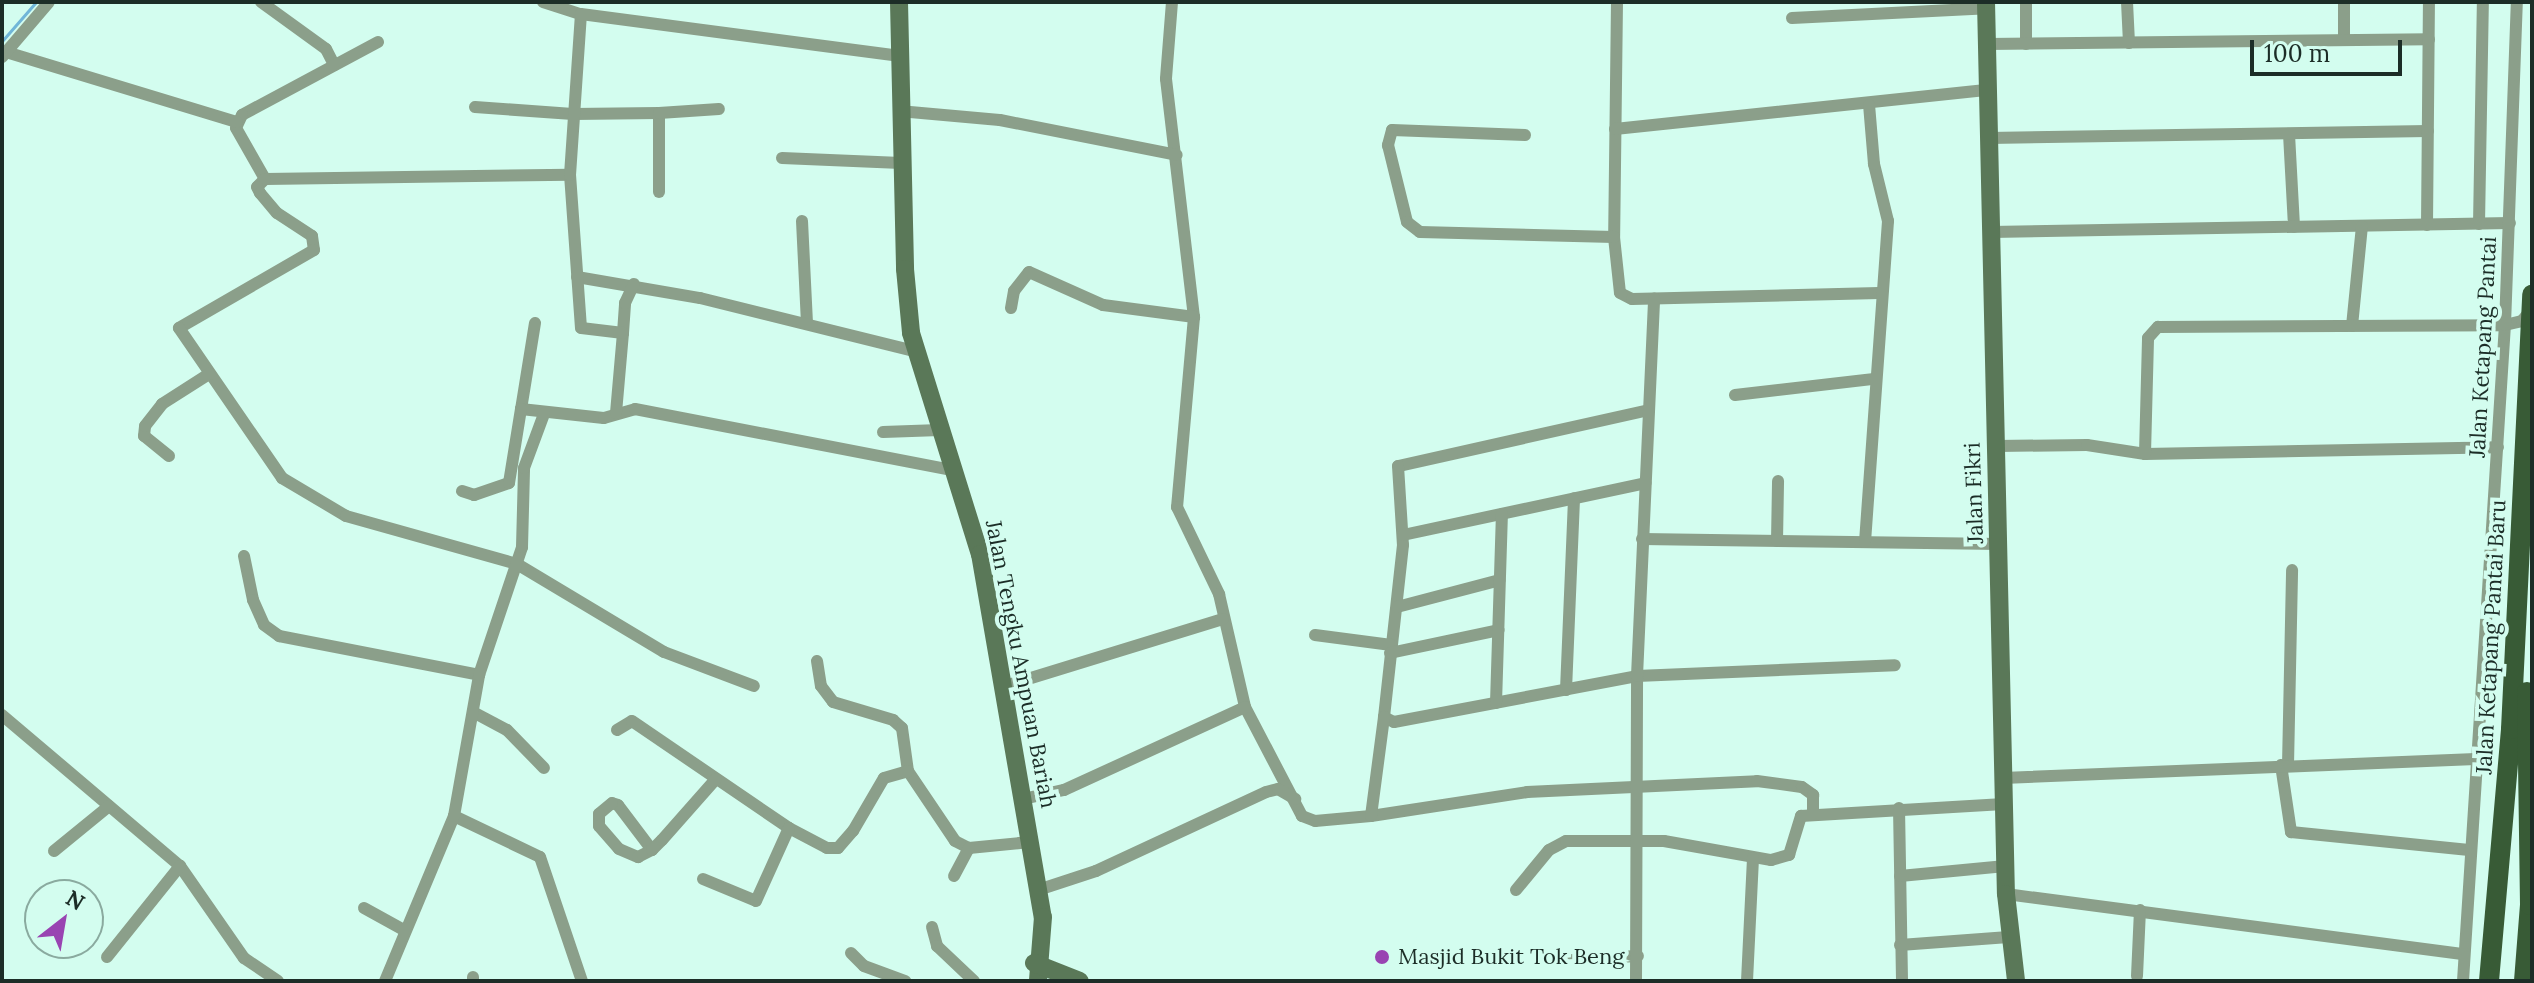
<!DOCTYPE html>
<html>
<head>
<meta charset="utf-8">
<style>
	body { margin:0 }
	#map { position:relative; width:2534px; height:983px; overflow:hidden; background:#d3fdef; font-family:Lora,serif }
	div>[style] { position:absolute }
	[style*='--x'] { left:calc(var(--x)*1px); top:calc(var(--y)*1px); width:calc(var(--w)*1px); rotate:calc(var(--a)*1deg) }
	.stream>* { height:3px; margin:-1.5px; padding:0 1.5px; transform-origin:1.5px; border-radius:1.5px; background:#70b6d8 }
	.street>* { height:12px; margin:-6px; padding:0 6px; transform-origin:6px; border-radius:6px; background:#8b9f8a }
	.secondary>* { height:18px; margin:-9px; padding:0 9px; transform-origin:9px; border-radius:9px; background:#5a7858 }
	.primary>* { height:20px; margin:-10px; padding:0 10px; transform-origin:10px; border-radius:10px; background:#385b36 }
	.dots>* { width:22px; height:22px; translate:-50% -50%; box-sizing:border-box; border:4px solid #d3fdef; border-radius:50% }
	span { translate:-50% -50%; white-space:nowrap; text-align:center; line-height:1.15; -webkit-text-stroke:8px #d3fdef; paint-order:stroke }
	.street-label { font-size:22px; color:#1c2d27 }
	.poi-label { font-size:22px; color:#1c2d27 }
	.left { translate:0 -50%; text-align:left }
	.frame { position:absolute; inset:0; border:4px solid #1c2d27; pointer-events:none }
	.north { position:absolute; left:24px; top:879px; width:80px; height:80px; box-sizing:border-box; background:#d3fdef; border:2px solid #8aaa9f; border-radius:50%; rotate:31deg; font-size:22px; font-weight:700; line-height:32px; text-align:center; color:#1c2d27 }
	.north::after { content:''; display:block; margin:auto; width:28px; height:36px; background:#9944b2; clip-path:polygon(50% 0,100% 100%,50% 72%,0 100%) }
	.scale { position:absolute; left:2250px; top:40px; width:152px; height:36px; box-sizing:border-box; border:4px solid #1c2d27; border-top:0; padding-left:10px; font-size:24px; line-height:28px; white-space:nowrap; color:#1c2d27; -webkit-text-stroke:6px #d3fdef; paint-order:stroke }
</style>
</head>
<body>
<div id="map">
	<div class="stream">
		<div style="--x:2;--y:41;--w:52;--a:-48.9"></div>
	</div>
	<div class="street">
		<div style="--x:261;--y:2;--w:80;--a:35.9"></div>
		<div style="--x:326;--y:49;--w:18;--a:63"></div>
		<div style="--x:543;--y:2;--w:40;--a:18"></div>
		<div style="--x:1172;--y:2;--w:77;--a:94.5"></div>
		<div style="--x:1166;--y:79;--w:240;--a:83.3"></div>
		<div style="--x:1194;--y:317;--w:191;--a:95.1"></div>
		<div style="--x:1177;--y:507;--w:97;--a:64.2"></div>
		<div style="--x:1219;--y:594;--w:116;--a:77"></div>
		<div style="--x:1245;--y:707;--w:123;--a:62.4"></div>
		<div style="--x:1302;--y:816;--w:14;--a:21"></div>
		<div style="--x:1315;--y:821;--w:56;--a:-5.1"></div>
		<div style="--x:1371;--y:816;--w:158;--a:-8.7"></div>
		<div style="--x:1527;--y:792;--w:230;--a:-2.7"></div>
		<div style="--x:1757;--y:781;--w:45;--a:7.6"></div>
		<div style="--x:1802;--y:787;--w:14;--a:36"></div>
		<div style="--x:1813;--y:795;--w:20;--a:90"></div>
		<div style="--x:1617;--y:2;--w:235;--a:90.7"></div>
		<div style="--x:1614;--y:237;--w:56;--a:83.9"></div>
		<div style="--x:1620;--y:293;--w:13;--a:27"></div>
		<div style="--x:1632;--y:299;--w:247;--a:-1.4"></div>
		<div style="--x:2026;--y:2;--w:42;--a:90"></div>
		<div style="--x:2127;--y:2;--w:41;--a:87.2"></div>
		<div style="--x:1792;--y:18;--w:195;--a:-2.9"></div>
		<div style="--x:2344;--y:40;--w:38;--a:-90"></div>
		<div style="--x:378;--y:42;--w:154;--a:151.8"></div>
		<div style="--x:242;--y:115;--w:14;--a:115"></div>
		<div style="--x:236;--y:128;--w:59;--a:60.4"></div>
		<div style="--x:265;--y:179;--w:305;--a:-0.8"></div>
		<div style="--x:1987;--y:44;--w:442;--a:-0.6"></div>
		<div style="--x:6;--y:52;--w:241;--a:16.9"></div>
		<div style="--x:2;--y:57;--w:72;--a:-49.5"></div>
		<div style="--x:475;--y:107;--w:98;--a:4.1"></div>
		<div style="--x:573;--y:114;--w:86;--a:-0.7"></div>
		<div style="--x:659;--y:113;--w:79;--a:90"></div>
		<div style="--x:899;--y:111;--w:101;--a:5.1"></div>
		<div style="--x:1000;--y:120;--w:180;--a:11.2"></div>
		<div style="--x:659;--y:113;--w:60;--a:-3.8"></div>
		<div style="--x:1615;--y:129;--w:375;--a:-6"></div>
		<div style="--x:2289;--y:134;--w:93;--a:86.9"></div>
		<div style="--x:1525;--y:135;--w:133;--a:-177.8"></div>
		<div style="--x:1392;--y:130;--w:16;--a:105"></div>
		<div style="--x:1388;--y:145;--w:79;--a:76.1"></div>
		<div style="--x:1407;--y:222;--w:16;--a:38"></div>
		<div style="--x:1420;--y:232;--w:194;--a:1.5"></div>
		<div style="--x:1989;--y:138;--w:439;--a:-0.9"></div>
		<div style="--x:782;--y:158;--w:119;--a:2.4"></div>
		<div style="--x:265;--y:179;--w:11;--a:135"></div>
		<div style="--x:257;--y:187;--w:7;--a:63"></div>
		<div style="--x:260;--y:193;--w:26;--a:50"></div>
		<div style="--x:277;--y:213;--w:42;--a:33.3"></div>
		<div style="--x:312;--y:236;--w:14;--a:82"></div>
		<div style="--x:314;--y:250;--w:156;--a:150"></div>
		<div style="--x:179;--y:328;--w:182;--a:55.5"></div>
		<div style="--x:282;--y:478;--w:74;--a:30.7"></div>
		<div style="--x:346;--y:516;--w:178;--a:15.7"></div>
		<div style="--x:517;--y:564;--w:171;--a:30.9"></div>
		<div style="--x:664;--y:652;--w:96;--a:20.7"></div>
		<div style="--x:802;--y:221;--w:102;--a:87.2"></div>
		<div style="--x:2479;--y:224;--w:222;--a:-89"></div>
		<div style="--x:2427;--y:225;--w:223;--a:-89.5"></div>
		<div style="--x:1991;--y:232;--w:519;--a:-0.99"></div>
		<div style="--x:577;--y:277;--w:125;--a:9.7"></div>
		<div style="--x:700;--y:298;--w:220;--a:13.9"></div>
		<div style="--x:1011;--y:308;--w:17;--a:-80"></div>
		<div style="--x:1014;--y:291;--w:24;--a:-52"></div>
		<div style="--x:1029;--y:272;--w:81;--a:24"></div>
		<div style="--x:1103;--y:305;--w:92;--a:7.5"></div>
		<div style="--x:535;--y:323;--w:87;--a:99.2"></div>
		<div style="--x:521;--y:409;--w:83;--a:6.2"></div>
		<div style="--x:604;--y:418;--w:32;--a:-16"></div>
		<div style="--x:635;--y:409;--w:327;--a:10.9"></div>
		<div style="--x:2352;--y:326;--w:100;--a:-84.3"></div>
		<div style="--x:623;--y:333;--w:30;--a:-86"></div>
		<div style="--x:625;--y:303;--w:21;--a:-65"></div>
		<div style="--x:1735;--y:395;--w:140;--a:-6.6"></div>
		<div style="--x:1649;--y:410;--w:257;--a:167.4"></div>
		<div style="--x:1398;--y:466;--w:79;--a:86.4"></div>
		<div style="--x:1403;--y:545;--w:173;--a:96.3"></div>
		<div style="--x:1384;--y:717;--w:11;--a:27"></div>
		<div style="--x:1394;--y:722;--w:247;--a:-10.7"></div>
		<div style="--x:1637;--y:676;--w:258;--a:-2.4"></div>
		<div style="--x:616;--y:413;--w:80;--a:-85"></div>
		<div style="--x:623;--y:333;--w:42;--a:-173.2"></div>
		<div style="--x:581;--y:328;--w:153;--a:-94.1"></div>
		<div style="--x:570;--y:175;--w:161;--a:-86.1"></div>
		<div style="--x:581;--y:14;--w:322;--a:7.5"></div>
		<div style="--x:883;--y:432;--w:57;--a:-2"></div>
		<div style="--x:1997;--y:446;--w:90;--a:-0.6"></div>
		<div style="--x:2087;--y:445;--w:59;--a:8.8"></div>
		<div style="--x:2145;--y:454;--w:353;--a:-1.1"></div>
		<div style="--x:2145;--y:454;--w:116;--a:-88.5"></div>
		<div style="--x:2148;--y:338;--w:15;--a:-48"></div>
		<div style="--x:2158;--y:327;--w:347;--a:-0.3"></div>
		<div style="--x:2505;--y:325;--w:17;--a:-13"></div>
		<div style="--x:2522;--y:321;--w:13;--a:-51"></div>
		<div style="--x:169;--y:456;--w:32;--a:-141"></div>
		<div style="--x:144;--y:436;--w:10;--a:-84"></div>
		<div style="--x:145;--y:426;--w:28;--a:-52"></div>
		<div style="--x:162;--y:404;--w:56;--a:-32.6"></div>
		<div style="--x:462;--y:491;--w:13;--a:18"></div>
		<div style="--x:474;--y:495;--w:37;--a:-19"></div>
		<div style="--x:509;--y:483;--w:75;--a:-80.8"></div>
		<div style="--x:1403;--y:535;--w:248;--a:-12.1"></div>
		<div style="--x:1642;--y:539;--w:358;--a:0.8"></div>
		<div style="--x:1777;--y:541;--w:60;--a:-89"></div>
		<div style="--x:1865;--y:542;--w:322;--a:-85.9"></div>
		<div style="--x:1888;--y:221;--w:59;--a:-103.8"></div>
		<div style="--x:1874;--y:164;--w:59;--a:-94.8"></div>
		<div style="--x:244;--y:556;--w:45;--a:78.4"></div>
		<div style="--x:253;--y:600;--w:27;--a:66"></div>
		<div style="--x:264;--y:625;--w:19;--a:36"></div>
		<div style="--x:279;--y:636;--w:204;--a:11"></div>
		<div style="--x:1397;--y:607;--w:106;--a:-14.7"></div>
		<div style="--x:1315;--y:635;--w:77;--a:7.5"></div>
		<div style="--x:1390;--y:653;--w:111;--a:-11.9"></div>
		<div style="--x:817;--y:661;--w:25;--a:81"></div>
		<div style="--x:821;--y:686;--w:20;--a:53"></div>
		<div style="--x:833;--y:702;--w:63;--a:16.7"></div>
		<div style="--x:893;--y:720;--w:12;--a:42"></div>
		<div style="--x:902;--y:728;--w:43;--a:82.1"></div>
		<div style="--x:908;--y:771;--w:84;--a:56.1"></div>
		<div style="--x:955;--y:841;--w:16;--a:27"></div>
		<div style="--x:969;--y:848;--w:61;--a:-5.6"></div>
		<div style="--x:1005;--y:686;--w:228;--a:-17.1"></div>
		<div style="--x:1566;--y:690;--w:192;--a:-87.6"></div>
		<div style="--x:1496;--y:703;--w:189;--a:-88.2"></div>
		<div style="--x:473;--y:712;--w:38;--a:28"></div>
		<div style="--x:507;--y:730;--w:53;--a:45.8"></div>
		<div style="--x:2;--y:715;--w:233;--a:40.3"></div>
		<div style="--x:180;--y:866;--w:112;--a:55.2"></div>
		<div style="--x:244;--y:958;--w:41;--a:34.1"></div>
		<div style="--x:617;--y:730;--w:17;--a:-31"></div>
		<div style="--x:632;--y:721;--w:190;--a:34.3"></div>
		<div style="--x:789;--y:828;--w:43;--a:27.8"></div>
		<div style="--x:827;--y:848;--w:11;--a:0"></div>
		<div style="--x:838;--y:848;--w:23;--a:-49"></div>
		<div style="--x:853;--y:831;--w:61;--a:-59.7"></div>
		<div style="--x:884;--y:778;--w:25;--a:-16"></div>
		<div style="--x:2281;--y:765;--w:68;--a:81.5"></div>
		<div style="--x:2291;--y:832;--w:179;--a:5.8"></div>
		<div style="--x:2288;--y:765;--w:195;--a:-88.8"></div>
		<div style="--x:2003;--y:778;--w:473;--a:-2.3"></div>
		<div style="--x:1023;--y:799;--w:42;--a:-12.4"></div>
		<div style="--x:1064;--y:790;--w:199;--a:-24.6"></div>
		<div style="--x:1899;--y:808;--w:173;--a:89"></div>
		<div style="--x:454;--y:816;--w:95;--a:25.5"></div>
		<div style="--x:540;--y:857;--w:131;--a:71.3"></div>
		<div style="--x:1371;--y:816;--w:100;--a:-82.5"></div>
		<div style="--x:652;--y:850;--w:56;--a:-127.1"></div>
		<div style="--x:618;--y:805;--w:6;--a:-162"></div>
		<div style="--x:612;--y:803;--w:17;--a:140"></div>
		<div style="--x:599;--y:814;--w:12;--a:90"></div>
		<div style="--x:599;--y:826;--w:30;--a:49"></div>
		<div style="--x:619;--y:849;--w:21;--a:23"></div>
		<div style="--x:638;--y:857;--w:16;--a:-27"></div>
		<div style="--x:652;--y:850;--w:14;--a:-45"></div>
		<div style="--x:662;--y:840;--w:81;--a:-48.5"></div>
		<div style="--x:54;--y:851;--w:71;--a:-39.3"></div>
		<div style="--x:954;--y:876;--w:32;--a:-62"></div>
		<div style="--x:1900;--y:876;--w:106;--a:-5.4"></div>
		<div style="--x:703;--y:879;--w:57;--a:22.5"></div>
		<div style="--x:756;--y:901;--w:80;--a:-65.7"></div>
		<div style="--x:1038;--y:890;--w:61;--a:-18.1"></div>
		<div style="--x:1096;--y:871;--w:187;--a:-24.9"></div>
		<div style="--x:1266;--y:792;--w:12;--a:-14"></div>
		<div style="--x:1278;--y:789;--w:20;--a:30"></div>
		<div style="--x:1516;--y:890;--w:52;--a:-50.5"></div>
		<div style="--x:1549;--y:850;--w:19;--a:-28"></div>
		<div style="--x:1566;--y:841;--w:98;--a:0"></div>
		<div style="--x:1664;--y:841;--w:109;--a:10.1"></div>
		<div style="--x:1771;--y:860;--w:19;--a:-16"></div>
		<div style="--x:1789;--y:855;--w:41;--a:-72.9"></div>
		<div style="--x:1801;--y:816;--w:203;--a:-3.4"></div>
		<div style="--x:2006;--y:894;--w:462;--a:7.5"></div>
		<div style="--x:364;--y:908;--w:46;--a:28.8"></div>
		<div style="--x:932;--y:927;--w:20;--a:75"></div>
		<div style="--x:937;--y:946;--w:51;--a:43.4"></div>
		<div style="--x:1900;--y:945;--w:109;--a:-4.2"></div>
		<div style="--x:851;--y:953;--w:18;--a:45"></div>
		<div style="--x:864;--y:966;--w:44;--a:20.1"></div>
		<div style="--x:107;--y:957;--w:117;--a:-51.3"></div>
		<div style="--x:1553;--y:960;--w:85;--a:-2.7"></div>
		<div style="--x:2137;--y:976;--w:66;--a:-87.4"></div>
		<div style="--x:473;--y:977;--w:4;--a:90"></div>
		<div style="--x:385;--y:981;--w:179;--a:-67.3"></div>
		<div style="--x:454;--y:816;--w:143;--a:-79.9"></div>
		<div style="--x:479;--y:675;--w:135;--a:-71.4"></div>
		<div style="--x:522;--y:547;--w:79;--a:-88.5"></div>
		<div style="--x:524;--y:468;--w:58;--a:-69.7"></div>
		<div style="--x:1636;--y:981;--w:305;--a:-89.8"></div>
		<div style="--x:1637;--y:676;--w:378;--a:-87.4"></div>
		<div style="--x:1747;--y:981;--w:123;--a:-87.2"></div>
		<div style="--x:2463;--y:981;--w:657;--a:-86.34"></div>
		<div style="--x:2505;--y:325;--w:323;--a:-87.9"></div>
	</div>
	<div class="secondary">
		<div style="--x:899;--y:2;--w:267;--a:88.7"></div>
		<div style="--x:905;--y:269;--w:64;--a:84.6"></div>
		<div style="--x:911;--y:333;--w:232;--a:72.7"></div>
		<div style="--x:980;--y:554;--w:368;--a:80.2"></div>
		<div style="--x:1043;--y:917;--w:64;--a:94.5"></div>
		<div style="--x:1986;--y:2;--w:892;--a:88.72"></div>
		<div style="--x:2006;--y:894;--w:88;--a:83.4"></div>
		<div style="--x:1034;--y:963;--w:49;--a:21.4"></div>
	</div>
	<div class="primary">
		<div style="--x:2489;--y:981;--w:253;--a:-85"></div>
		<div style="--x:2511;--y:729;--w:435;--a:-87.2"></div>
		<div style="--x:2524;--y:981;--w:76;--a:-85.5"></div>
		<div style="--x:2530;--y:905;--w:213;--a:-90.8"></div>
	</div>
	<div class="dots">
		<div style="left:1382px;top:957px;background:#9944b2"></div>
	</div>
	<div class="street-label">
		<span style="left:2483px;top:347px;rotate:-87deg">Jalan Ketapang Pantai</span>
		<span style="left:1974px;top:493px;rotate:-92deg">Jalan Fikri</span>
		<span style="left:2491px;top:637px;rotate:-87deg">Jalan Ketapang Pantai Baru</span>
		<span style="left:1021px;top:664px;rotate:79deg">Jalan Tengku Ampuan Bariah</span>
	</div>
	<div class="poi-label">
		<span class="left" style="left:1398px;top:957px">Masjid Bukit Tok Beng</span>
	</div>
	<div class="frame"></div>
	<div class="north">N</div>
	<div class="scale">100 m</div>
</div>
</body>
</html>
